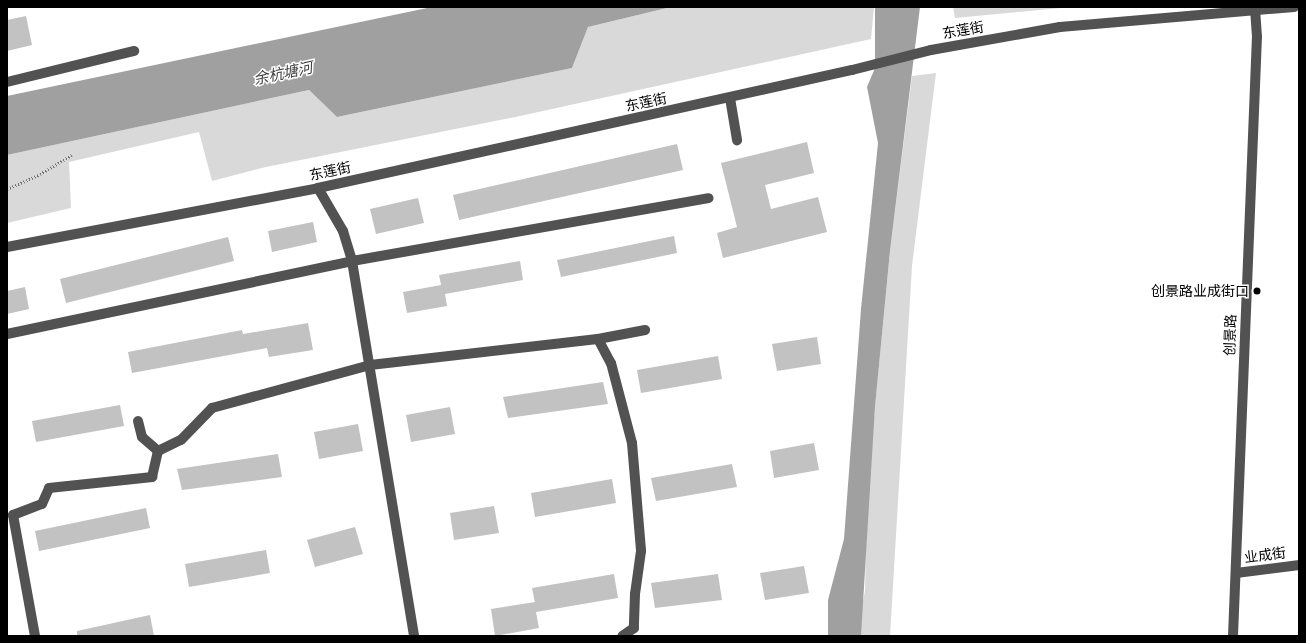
<!DOCTYPE html>
<html>
<head>
<meta charset="utf-8">
<style>
	body { margin:0 }
	#map { position:relative; width:1306px; height:643px; overflow:hidden; background:#fff; font-family:Poppins,"Noto Sans SC",sans-serif }
	div>[style] { position:absolute }
	[style*='--x'] { left:calc(var(--x)*1px); top:calc(var(--y)*1px); width:calc(var(--w)*1px); rotate:calc(var(--a)*1deg) }
	.green>* { inset:0; background:#d9d9d9 }
	.water>* { inset:0; background:#a0a0a0 }
	.building>* { inset:0; background:#c2c2c2 }
	.path>* { height:2.5px; margin-top:-1.25px; transform-origin:0; background:repeating-linear-gradient(90deg,#747474 0 1px,transparent 0 3px) }
	.minor>* { height:10px; margin:-5px; padding:0 5px; transform-origin:5px; border-radius:5px; background:#525252 }
	.dots>* { width:11px; height:11px; translate:-50% -50%; box-sizing:border-box; border:2px solid #fff; border-radius:50% }
	span { translate:-50% -50%; white-space:nowrap; text-align:center; line-height:1.15; -webkit-text-stroke:3px #fff; paint-order:stroke }
	.street-label { font-size:14px; color:#000 }
	.poi-label { font-size:14px; color:#000 }
	.right { translate:-100% -50%; text-align:right }
	.water-label { font-size:15px; color:#414141; font-style:italic }
	.frame { position:absolute; inset:0; border:8px solid #000; pointer-events:none }
</style>
</head>
<body>
<div id="map">
	<div class="green">
		<div style="clip-path:polygon(671px 7px,874px 7px,871px 39px,520px 116px,266px 167px,212px 181px,199px 132px,69px 162px,71px 208px,7px 223px,7px 155px,309px 90px,337px 117px,572px 68px,588px 27px)"></div>
		<div style="clip-path:polygon(953px 7px,1072px 7px,955px 18px)"></div>
		<div style="clip-path:polygon(936px 73px,912px 266px,890px 636px,861px 636px,860px 617px,865px 591px,867px 507px,875px 407px,890px 251px,912px 76px)"></div>
	</div>
	<div class="water">
		<div style="clip-path:polygon(432px 7px,671px 7px,588px 27px,572px 68px,337px 117px,309px 90px,7px 155px,7px 96px)"></div>
		<div style="clip-path:polygon(875px 7px,920px 7px,890px 251px,875px 407px,861px 636px,828px 636px,828px 600px,844px 539px,861px 309px,878px 143px,867px 87px,875px 68px)"></div>
	</div>
	<div class="building">
		<div style="clip-path:polygon(26px 16px,32px 45px,7px 51px,7px 20px)"></div>
		<div style="clip-path:polygon(807px 142px,814px 173px,765px 185px,771px 209px,818px 197px,827px 232px,723px 258px,717px 233px,737px 227px,721px 163px)"></div>
		<div style="clip-path:polygon(677px 144px,683px 170px,459px 220px,453px 195px)"></div>
		<div style="clip-path:polygon(418px 198px,424px 223px,376px 234px,370px 209px)"></div>
		<div style="clip-path:polygon(313px 222px,317px 242px,272px 252px,268px 231px)"></div>
		<div style="clip-path:polygon(674px 236px,677px 253px,561px 277px,557px 260px)"></div>
		<div style="clip-path:polygon(228px 237px,234px 261px,66px 303px,60px 279px)"></div>
		<div style="clip-path:polygon(520px 261px,523px 280px,445px 294px,447px 306px,407px 313px,403px 292px,441px 285px,439px 275px)"></div>
		<div style="clip-path:polygon(25px 287px,29px 309px,7px 314px,7px 291px)"></div>
		<div style="clip-path:polygon(308px 323px,313px 350px,269px 357px,267px 348px,132px 373px,128px 352px,242px 330px,243px 334px)"></div>
		<div style="clip-path:polygon(817px 337px,821px 364px,777px 371px,772px 344px)"></div>
		<div style="clip-path:polygon(718px 356px,722px 379px,641px 393px,637px 370px)"></div>
		<div style="clip-path:polygon(603px 382px,608px 404px,508px 418px,503px 397px)"></div>
		<div style="clip-path:polygon(120px 405px,124px 426px,36px 442px,32px 421px)"></div>
		<div style="clip-path:polygon(450px 407px,455px 434px,411px 442px,406px 415px)"></div>
		<div style="clip-path:polygon(358px 424px,363px 451px,319px 459px,314px 432px)"></div>
		<div style="clip-path:polygon(814px 443px,819px 470px,774px 478px,770px 451px)"></div>
		<div style="clip-path:polygon(278px 454px,282px 477px,182px 490px,177px 469px)"></div>
		<div style="clip-path:polygon(732px 464px,737px 487px,656px 501px,651px 478px)"></div>
		<div style="clip-path:polygon(612px 479px,616px 503px,535px 517px,531px 493px)"></div>
		<div style="clip-path:polygon(494px 506px,499px 533px,454px 540px,450px 513px)"></div>
		<div style="clip-path:polygon(146px 508px,150px 528px,39px 551px,35px 531px)"></div>
		<div style="clip-path:polygon(355px 527px,363px 554px,315px 567px,307px 540px)"></div>
		<div style="clip-path:polygon(266px 550px,270px 573px,189px 587px,185px 564px)"></div>
		<div style="clip-path:polygon(804px 566px,809px 593px,765px 600px,760px 573px)"></div>
		<div style="clip-path:polygon(614px 574px,618px 598px,536px 612px,539px 628px,495px 636px,491px 609px,535px 602px,536px 608px,532px 588px)"></div>
		<div style="clip-path:polygon(718px 574px,722px 600px,655px 608px,651px 583px)"></div>
		<div style="clip-path:polygon(150px 615px,154px 636px,77px 636px,77px 631px)"></div>
	</div>
	<div class="path">
		<div style="--x:7;--y:189;--w:36;--a:-24"></div>
		<div style="--x:40;--y:174;--w:37;--a:-31"></div>
	</div>
	<div class="minor">
		<div style="--x:7;--y:82;--w:131;--a:-13.7"></div>
		<div style="--x:730;--y:98;--w:43;--a:80.5"></div>
		<div style="--x:318;--y:188;--w:50;--a:59.8"></div>
		<div style="--x:343;--y:231;--w:31;--a:73"></div>
		<div style="--x:352;--y:261;--w:380;--a:80.6"></div>
		<div style="--x:7;--y:247;--w:317;--a:-10.7"></div>
		<div style="--x:318;--y:188;--w:547;--a:-12.46"></div>
		<div style="--x:852;--y:70;--w:81;--a:-14.2"></div>
		<div style="--x:931;--y:50;--w:131;--a:-10.1"></div>
		<div style="--x:1060;--y:27;--w:235;--a:-4.9"></div>
		<div style="--x:7;--y:334;--w:353;--a:-11.9"></div>
		<div style="--x:352;--y:261;--w:362;--a:-10"></div>
		<div style="--x:598;--y:339;--w:48;--a:-10.8"></div>
		<div style="--x:138;--y:421;--w:16;--a:76"></div>
		<div style="--x:142;--y:437;--w:21;--a:41"></div>
		<div style="--x:1236;--y:573;--w:64;--a:-7.2"></div>
		<div style="--x:35;--y:636;--w:123;--a:-100.3"></div>
		<div style="--x:13;--y:515;--w:31;--a:-21"></div>
		<div style="--x:42;--y:504;--w:17;--a:-66"></div>
		<div style="--x:49;--y:488;--w:104;--a:-6.1"></div>
		<div style="--x:152;--y:477;--w:27;--a:-77"></div>
		<div style="--x:158;--y:451;--w:25;--a:-26"></div>
		<div style="--x:181;--y:440;--w:45;--a:-45.9"></div>
		<div style="--x:212;--y:408;--w:164;--a:-15.2"></div>
		<div style="--x:370;--y:365;--w:229;--a:-6.5"></div>
		<div style="--x:598;--y:339;--w:27;--a:62"></div>
		<div style="--x:611;--y:363;--w:83;--a:75.3"></div>
		<div style="--x:632;--y:443;--w:108;--a:85.2"></div>
		<div style="--x:641;--y:551;--w:43;--a:97.9"></div>
		<div style="--x:635;--y:594;--w:34;--a:92"></div>
		<div style="--x:634;--y:628;--w:14;--a:146"></div>
		<div style="--x:1233;--y:636;--w:599;--a:-87.71"></div>
		<div style="--x:1257;--y:37;--w:26;--a:-94"></div>
	</div>
	<div class="dots">
		<div style="left:1257px;top:291px;background:#000"></div>
	</div>
	<div class="street-label">
		<span style="left:963px;top:30px;rotate:-10deg">东莲街</span>
		<span style="left:646px;top:102px;rotate:-12deg">东莲街</span>
		<span style="left:330px;top:171px;rotate:-12deg">东莲街</span>
		<span style="left:1230px;top:335px;rotate:-88deg">创景路</span>
		<span style="left:1265px;top:555px;rotate:-7deg">业成街</span>
	</div>
	<div class="poi-label">
		<span class="right" style="left:1249px;top:291px">创景路业成街口</span>
	</div>
	<div class="water-label">
		<span style="left:283px;top:73px;rotate:-12deg">余杭塘河</span>
	</div>
	<div class="frame"></div>
</div>
</body>
</html>
